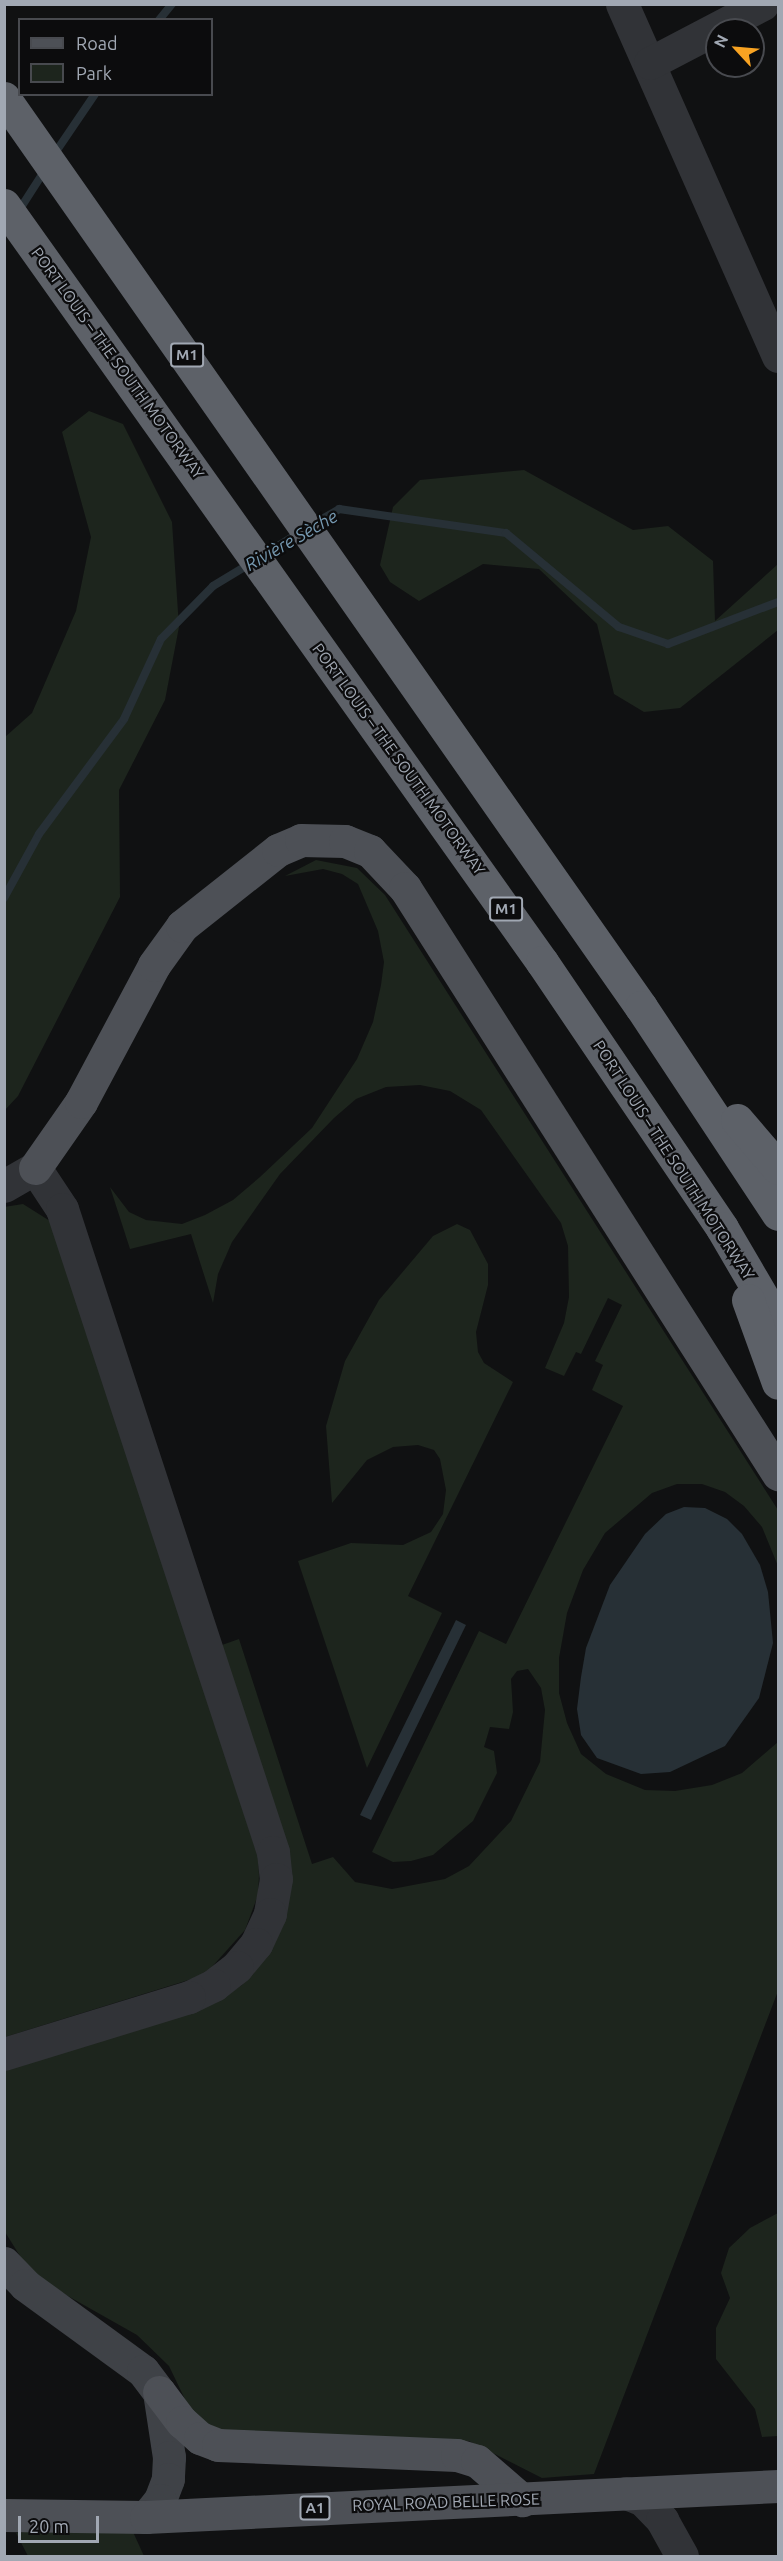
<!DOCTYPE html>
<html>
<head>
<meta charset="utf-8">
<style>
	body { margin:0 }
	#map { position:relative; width:783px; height:2561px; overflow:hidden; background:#101112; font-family:Ubuntu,sans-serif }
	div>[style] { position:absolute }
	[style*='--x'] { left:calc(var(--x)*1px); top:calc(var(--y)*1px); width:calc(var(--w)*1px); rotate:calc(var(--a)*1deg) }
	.green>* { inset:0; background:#1d251d }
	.water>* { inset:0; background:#273036 }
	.stream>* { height:8px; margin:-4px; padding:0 4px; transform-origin:4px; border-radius:4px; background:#273036 }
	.street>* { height:33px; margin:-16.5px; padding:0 16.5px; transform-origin:16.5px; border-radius:16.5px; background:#313337 }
	.secondary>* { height:33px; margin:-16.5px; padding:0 16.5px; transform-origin:16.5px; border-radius:16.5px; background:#3f4247 }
	.primary>* { height:33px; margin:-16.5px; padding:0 16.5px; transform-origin:16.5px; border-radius:16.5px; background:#4d5056 }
	.highway>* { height:33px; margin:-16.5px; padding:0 16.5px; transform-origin:16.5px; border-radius:16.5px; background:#5d6168 }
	span { translate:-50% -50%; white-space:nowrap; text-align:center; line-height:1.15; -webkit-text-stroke:4.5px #0c0c0d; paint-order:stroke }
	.shield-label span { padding:2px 4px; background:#0c0c0d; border:2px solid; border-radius:4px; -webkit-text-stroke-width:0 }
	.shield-label { font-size:15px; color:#a1a8b3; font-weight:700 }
	.street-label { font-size:16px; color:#a1a8b3 }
	.water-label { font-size:18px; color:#7699b1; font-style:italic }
	.frame { position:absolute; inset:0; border:6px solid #a1a8b3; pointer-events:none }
	.legend { position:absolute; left:18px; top:18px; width:195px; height:78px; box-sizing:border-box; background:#0c0c0d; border:2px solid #484a4f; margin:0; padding:8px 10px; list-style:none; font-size:18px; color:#a1a8b3 }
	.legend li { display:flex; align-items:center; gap:12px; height:30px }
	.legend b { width:30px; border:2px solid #484a4f }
	.north { position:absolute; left:705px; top:18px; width:60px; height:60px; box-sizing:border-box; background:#0c0c0d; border:2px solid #484a4f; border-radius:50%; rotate:296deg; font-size:16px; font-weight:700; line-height:24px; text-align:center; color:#a1a8b3 }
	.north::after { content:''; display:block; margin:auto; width:21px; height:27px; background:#f8a322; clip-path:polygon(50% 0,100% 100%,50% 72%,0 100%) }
	.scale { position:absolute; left:18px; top:2516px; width:81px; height:27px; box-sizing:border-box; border:3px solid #a1a8b3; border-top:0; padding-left:8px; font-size:18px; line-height:21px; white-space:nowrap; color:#a1a8b3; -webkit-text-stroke:4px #0c0c0d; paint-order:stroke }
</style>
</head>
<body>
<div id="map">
	<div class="green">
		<div style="clip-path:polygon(89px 411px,123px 424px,172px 522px,179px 627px,165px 700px,119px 790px,120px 897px,18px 1096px,5px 1110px,5px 737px,32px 713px,76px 611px,91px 537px,62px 432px)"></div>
		<div style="clip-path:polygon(524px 470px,633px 530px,668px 526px,713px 561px,715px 621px,778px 564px,778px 630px,680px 708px,644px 712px,614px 694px,597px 624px,539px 569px,483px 564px,419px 601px,390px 582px,380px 565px,393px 507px,420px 480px)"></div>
		<div style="clip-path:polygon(316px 860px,357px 868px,385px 895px,778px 1510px,778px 1566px,762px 1527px,744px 1506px,725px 1492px,702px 1484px,677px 1484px,652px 1493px,605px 1533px,583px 1570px,567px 1613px,559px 1658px,559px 1693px,567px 1723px,581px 1754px,606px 1774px,645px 1790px,675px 1791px,712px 1785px,742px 1773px,778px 1742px,778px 1991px,594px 2474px,542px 2478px,469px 2441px,228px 2437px,193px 2416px,169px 2366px,137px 2335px,52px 2287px,25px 2264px,5px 2232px,5px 2069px,223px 1998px,242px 1985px,272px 1943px,222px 1645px,239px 1639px,312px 1864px,333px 1857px,355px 1882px,392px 1889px,445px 1879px,469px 1866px,511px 1821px,540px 1762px,545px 1710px,541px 1688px,528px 1669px,517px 1671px,511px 1679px,513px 1712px,509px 1729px,490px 1727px,484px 1747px,494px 1751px,497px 1773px,473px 1821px,433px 1855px,411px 1861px,393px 1862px,372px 1852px,479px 1631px,506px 1644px,623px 1406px,592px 1390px,603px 1365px,595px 1361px,622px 1305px,608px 1298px,581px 1354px,576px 1352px,564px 1376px,545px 1368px,564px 1323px,569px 1297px,568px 1246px,561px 1223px,481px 1110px,450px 1091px,420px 1085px,386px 1087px,356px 1099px,334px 1118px,280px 1174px,232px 1242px,218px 1274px,213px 1303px,191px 1234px,130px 1249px,110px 1187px,129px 1212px,146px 1220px,182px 1224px,205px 1215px,233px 1200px,260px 1177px,312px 1128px,357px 1059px,373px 1022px,381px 985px,384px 962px,378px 931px,358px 884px,342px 874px,323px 869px,285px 876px)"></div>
		<div style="clip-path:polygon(23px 1204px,50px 1221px,258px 1856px,259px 1876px,258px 1895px,245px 1930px,210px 1969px,195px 1978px,5px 2037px,4px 1207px)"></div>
		<div style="clip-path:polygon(457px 1224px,470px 1230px,488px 1264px,488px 1285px,476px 1332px,478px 1352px,484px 1363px,513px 1382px,408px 1596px,442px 1613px,367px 1768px,298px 1561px,351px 1543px,403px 1545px,431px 1532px,443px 1514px,446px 1490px,440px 1459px,434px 1450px,418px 1445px,393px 1447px,367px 1460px,332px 1503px,326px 1426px,345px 1361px,379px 1300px,433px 1236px)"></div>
		<div style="clip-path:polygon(778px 2213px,778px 2436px,762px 2437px,755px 2409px,716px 2359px,716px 2328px,730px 2298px,721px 2273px,729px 2248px,750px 2228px)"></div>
		<div style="clip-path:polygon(128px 2521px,144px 2556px,28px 2556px,16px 2533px)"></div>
	</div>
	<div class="water">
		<div style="clip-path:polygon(684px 1507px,705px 1508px,727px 1519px,742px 1534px,760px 1565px,768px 1592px,773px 1643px,759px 1698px,725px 1746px,670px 1772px,641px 1774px,597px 1758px,581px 1735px,577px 1709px,581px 1677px,586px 1648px,610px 1585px,645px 1534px,666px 1514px)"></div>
		<div style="clip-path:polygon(456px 1620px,466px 1625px,371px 1820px,360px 1815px)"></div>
	</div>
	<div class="stream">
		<div style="--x:159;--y:20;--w:21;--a:-51"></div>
		<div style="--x:53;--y:156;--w:75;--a:-55.9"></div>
		<div style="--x:18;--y:212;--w:50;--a:-57.3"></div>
		<div style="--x:310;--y:526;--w:34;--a:-30"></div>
		<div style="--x:339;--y:509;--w:169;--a:8.2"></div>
		<div style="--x:506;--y:533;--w:147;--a:39.8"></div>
		<div style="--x:619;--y:627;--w:52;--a:19.1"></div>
		<div style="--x:668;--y:644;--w:118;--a:-20.9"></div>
		<div style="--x:262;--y:556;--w:44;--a:-31.9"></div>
		<div style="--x:4;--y:898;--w:73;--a:-61.3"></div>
		<div style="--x:39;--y:834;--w:143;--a:-53.5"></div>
		<div style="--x:124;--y:719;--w:88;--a:-65.2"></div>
		<div style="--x:161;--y:639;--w:74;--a:-45.5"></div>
		<div style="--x:213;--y:586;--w:44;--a:-31.2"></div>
	</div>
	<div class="street">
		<div style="--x:622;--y:4;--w:385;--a:66.1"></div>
		<div style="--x:650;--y:63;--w:127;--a:-27.6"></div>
		<div style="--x:4;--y:1186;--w:36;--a:-30"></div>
		<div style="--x:35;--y:1168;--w:49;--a:56.6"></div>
		<div style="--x:62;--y:1209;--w:677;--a:71.83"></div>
		<div style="--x:273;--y:1852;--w:27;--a:84"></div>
		<div style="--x:276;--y:1879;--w:36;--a:100"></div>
		<div style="--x:270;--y:1914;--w:33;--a:115"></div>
		<div style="--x:256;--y:1944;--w:30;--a:130"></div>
		<div style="--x:237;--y:1967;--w:29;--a:142"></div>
		<div style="--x:214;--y:1985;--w:28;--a:154"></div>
		<div style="--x:189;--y:1997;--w:194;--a:162.9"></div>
		<div style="--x:626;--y:2493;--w:18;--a:22"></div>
		<div style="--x:643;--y:2500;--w:28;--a:46"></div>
		<div style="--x:662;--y:2520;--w:41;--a:60.9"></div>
	</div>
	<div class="secondary">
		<div style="--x:4;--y:2263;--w:30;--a:46"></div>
		<div style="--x:25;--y:2285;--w:146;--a:36.1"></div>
		<div style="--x:143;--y:2371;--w:26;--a:53"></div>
		<div style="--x:159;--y:2392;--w:66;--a:81.3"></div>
		<div style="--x:169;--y:2457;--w:22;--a:93"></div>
		<div style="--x:168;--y:2479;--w:22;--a:111"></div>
		<div style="--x:160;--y:2500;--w:22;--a:129"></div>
	</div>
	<div class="primary">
		<div style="--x:35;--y:1168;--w:80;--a:-55.1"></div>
		<div style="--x:81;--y:1102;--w:155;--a:-61.9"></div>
		<div style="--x:154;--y:965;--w:48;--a:-54.3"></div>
		<div style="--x:182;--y:926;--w:122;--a:-38.4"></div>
		<div style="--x:278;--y:850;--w:25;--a:-23"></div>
		<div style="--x:301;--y:840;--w:44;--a:1.3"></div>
		<div style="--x:345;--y:841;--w:27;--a:22"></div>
		<div style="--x:370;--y:851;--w:51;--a:46.6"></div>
		<div style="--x:405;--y:888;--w:695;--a:57.52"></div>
		<div style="--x:159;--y:2392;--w:38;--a:53"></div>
		<div style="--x:182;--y:2422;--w:24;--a:42"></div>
		<div style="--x:200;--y:2438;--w:19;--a:21"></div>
		<div style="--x:218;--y:2445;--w:239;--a:2.4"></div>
		<div style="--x:457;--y:2455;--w:21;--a:17"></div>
		<div style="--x:477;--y:2461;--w:60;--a:40.9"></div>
		<div style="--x:4;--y:2515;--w:142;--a:0.8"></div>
		<div style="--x:146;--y:2517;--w:633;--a:-2.81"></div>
	</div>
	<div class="highway">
		<div style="--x:4;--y:98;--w:1110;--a:54.98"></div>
		<div style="--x:641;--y:1007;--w:248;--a:56.5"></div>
		<div style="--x:4;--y:205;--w:929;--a:54.6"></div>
		<div style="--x:542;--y:962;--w:321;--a:55.9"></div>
		<div style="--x:722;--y:1228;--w:111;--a:59.7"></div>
		<div style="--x:737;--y:1120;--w:63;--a:49.5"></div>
		<div style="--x:748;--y:1300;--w:88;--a:70.1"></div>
	</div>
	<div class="shield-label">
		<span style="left:187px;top:355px">M1</span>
		<span style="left:506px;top:909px">M1</span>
		<span style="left:315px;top:2508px">A1</span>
	</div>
	<div class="street-label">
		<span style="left:118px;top:363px;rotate:54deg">PORT LOUIS – THE SOUTH MOTORWAY</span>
		<span style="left:399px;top:759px;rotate:54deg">PORT LOUIS – THE SOUTH MOTORWAY</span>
		<span style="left:674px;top:1160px;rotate:57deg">PORT LOUIS – THE SOUTH MOTORWAY</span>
		<span style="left:446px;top:2502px;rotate:-2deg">ROYAL ROAD BELLE ROSE</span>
	</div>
	<div class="water-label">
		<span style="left:291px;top:540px;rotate:-30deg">Rivière Sèche</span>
	</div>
	<div class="frame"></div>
	<ul class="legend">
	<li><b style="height:8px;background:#4d5056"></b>Road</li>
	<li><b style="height:16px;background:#1d251d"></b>Park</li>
	</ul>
	<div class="north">N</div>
	<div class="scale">20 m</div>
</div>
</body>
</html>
